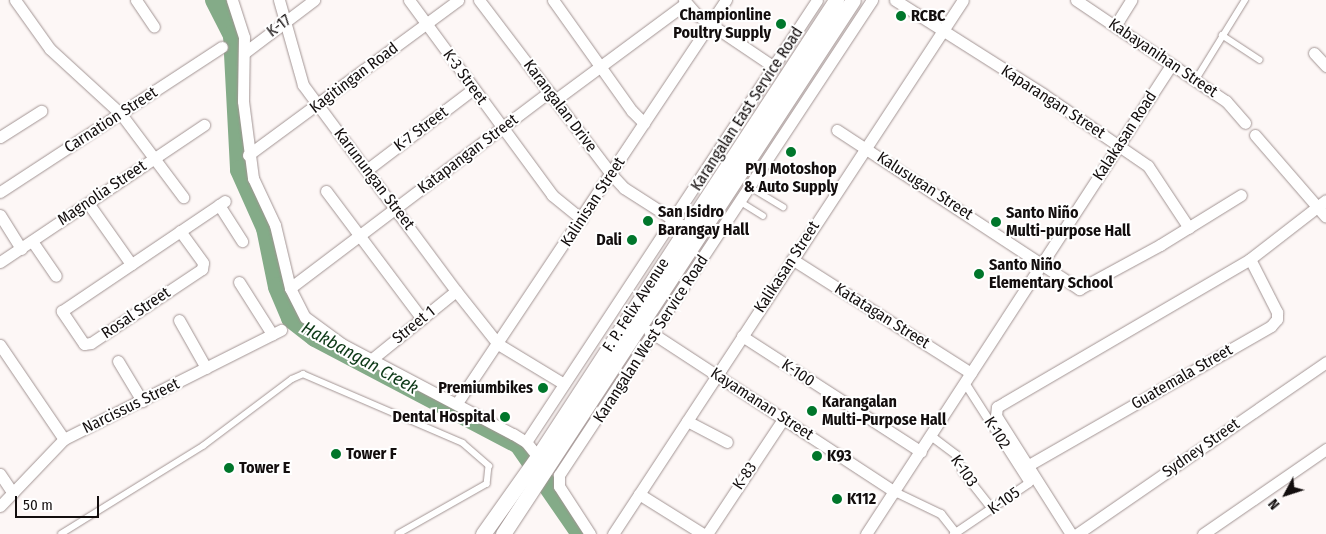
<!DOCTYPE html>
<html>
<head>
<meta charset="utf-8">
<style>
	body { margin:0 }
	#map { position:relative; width:1326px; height:534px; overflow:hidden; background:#fdf7f6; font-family:"Fira Sans Condensed",sans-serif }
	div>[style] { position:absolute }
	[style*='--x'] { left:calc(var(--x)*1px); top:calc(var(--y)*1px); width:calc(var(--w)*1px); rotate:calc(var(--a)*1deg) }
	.river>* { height:20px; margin:-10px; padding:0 10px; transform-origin:10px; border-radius:10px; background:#84ab88 }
	.roads { filter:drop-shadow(0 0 1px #a29493) drop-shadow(0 0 1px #a29493) }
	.service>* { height:5.5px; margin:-2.75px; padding:0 2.75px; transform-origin:2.75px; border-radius:2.75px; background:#fff }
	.pedestrian>* { height:8px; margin:-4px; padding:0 4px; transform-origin:4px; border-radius:4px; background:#fff }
	.minor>* { height:11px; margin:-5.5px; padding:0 5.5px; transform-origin:5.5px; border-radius:5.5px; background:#fff }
	.secondary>* { height:15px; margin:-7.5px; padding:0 7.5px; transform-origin:7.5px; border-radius:7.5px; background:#fff }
	.dots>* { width:14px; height:14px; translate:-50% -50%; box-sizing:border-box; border:2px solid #fff; border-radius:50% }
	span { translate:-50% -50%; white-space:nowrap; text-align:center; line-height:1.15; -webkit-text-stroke:4px #fff; paint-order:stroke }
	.poi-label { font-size:16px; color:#130e0e; font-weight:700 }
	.right { translate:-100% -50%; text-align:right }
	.left { translate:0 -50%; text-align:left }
	.street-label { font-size:16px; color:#130e0e }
	.water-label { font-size:18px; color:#0d3917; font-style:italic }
	.north { position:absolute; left:1261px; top:469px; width:50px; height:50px; -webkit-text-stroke:4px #fff; paint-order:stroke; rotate:230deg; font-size:14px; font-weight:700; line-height:20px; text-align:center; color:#130e0e }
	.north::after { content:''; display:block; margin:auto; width:18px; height:22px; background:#130e0e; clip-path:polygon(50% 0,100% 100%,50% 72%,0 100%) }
	.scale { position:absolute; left:15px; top:496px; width:84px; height:22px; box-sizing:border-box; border:2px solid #130e0e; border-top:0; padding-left:6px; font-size:15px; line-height:18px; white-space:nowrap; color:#130e0e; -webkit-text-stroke:4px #fff; paint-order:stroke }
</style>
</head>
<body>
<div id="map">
	<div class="river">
		<div style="--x:215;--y:0;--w:39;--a:63"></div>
		<div style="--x:233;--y:35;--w:135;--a:87"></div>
		<div style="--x:240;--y:170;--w:64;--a:65.9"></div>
		<div style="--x:266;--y:228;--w:60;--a:78.5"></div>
		<div style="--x:278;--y:287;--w:34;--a:67"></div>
		<div style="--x:291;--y:318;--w:31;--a:38"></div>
		<div style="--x:315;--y:337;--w:230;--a:27.7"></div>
		<div style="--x:519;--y:444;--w:109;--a:55.4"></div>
	</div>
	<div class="roads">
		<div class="service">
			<div style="--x:1222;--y:35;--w:45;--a:33.3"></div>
			<div style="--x:1195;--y:81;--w:95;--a:-58.3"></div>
			<div style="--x:750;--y:187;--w:39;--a:31"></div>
			<div style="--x:741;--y:202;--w:26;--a:32"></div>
			<div style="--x:61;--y:534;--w:167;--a:-31.8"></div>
			<div style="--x:203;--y:446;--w:111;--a:-37"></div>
			<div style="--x:292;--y:379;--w:12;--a:-24"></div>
			<div style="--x:303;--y:374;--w:174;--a:23.3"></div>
			<div style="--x:463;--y:443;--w:35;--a:41"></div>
			<div style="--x:489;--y:466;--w:18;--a:96"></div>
			<div style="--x:487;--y:484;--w:101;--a:150.4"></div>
		</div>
		<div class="pedestrian">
			<div style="--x:931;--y:436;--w:31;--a:37"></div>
			<div style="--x:956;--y:455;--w:18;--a:68"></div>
			<div style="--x:963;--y:472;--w:48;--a:51.7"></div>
			<div style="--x:895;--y:492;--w:51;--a:25.6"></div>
			<div style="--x:941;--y:514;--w:24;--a:52"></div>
			<div style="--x:954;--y:534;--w:91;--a:-34.2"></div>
			<div style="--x:1029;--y:483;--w:119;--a:-122.6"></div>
		</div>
		<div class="minor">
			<div style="--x:15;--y:0;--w:60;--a:54.5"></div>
			<div style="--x:50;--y:49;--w:96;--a:42.5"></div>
			<div style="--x:121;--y:114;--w:104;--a:53.2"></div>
			<div style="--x:136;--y:0;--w:32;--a:56"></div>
			<div style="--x:232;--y:0;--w:39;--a:72"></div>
			<div style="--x:244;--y:37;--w:64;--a:90.9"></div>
			<div style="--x:243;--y:101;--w:78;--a:82.6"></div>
			<div style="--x:253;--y:178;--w:52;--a:64.9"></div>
			<div style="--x:275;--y:225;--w:65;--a:76.6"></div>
			<div style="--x:290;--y:288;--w:33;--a:63"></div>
			<div style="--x:305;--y:317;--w:46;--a:36.1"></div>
			<div style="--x:342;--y:344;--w:193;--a:27.8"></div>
			<div style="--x:513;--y:434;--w:15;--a:32"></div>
			<div style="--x:526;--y:442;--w:26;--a:51"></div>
			<div style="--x:279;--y:0;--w:88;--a:74.2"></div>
			<div style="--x:303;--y:85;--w:257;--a:53.4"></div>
			<div style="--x:456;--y:291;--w:68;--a:51.6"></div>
			<div style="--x:498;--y:344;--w:77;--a:31.2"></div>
			<div style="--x:409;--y:0;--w:242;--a:53.7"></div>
			<div style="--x:552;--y:195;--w:38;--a:39"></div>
			<div style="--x:479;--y:0;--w:218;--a:52.8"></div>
			<div style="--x:611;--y:174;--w:19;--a:47"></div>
			<div style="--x:624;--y:188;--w:67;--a:32.7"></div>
			<div style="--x:553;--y:0;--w:136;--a:54.6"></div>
			<div style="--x:632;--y:111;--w:17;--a:45"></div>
			<div style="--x:684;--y:0;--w:20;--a:49"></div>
			<div style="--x:697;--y:15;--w:93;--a:34"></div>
			<div style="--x:895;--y:0;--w:175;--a:32.4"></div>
			<div style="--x:1043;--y:94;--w:127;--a:34.4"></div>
			<div style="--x:1148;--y:166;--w:74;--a:56.5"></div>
			<div style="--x:1076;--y:0;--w:181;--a:34"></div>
			<div style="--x:1226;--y:101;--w:29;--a:49"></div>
			<div style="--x:1115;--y:26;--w:31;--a:-58"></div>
			<div style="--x:244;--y:53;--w:88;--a:-37.1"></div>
			<div style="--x:1314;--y:53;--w:18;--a:47"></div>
			<div style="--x:555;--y:100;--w:163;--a:-36.5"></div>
			<div style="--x:837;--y:130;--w:290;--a:33.3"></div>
			<div style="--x:1079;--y:289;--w:92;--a:-28.5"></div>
			<div style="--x:1160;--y:245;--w:95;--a:-31.7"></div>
			<div style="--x:1255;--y:135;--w:108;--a:49.1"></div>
			<div style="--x:0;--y:137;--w:49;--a:-32.4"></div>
			<div style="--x:248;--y:155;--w:261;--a:-36.4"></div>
			<div style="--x:368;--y:169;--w:132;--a:-37.3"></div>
			<div style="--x:326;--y:191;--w:160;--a:53.1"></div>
			<div style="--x:0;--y:192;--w:265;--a:-33.2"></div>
			<div style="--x:88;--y:203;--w:75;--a:54.8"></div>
			<div style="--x:219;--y:205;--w:43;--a:57.4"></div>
			<div style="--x:0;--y:215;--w:40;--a:58"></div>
			<div style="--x:180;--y:231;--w:39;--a:54"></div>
			<div style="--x:203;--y:263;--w:6;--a:99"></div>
			<div style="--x:202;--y:269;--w:133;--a:146.3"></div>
			<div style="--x:91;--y:343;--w:7;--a:172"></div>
			<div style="--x:84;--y:344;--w:40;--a:-124"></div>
			<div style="--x:62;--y:311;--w:189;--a:-34"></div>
			<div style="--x:219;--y:205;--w:7;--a:-34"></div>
			<div style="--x:32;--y:241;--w:42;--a:55.6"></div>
			<div style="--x:792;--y:259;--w:212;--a:32.5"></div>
			<div style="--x:0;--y:262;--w:246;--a:-33.9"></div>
			<div style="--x:239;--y:282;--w:62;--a:57.6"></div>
			<div style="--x:290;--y:288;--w:325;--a:-37.1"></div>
			<div style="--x:179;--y:320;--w:55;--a:60.6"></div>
			<div style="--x:649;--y:331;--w:294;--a:33.2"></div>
			<div style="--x:742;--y:336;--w:213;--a:32.9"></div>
			<div style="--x:0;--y:345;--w:114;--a:55.8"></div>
			<div style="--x:372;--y:359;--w:108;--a:-39"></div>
			<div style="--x:118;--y:361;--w:47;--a:59"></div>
			<div style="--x:457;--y:403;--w:485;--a:-56.3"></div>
			<div style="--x:687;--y:421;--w:45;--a:27.7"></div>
			<div style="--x:526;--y:442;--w:529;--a:-56.64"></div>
			<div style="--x:1027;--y:466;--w:281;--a:-29.8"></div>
			<div style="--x:1271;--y:326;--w:9;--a:-49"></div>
			<div style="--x:1277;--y:319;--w:7;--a:-90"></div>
			<div style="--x:1277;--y:312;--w:59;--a:-117"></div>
			<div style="--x:0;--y:474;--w:23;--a:56"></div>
			<div style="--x:639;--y:494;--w:75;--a:32"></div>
			<div style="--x:0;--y:506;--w:93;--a:-46.3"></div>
			<div style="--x:64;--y:439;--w:243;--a:-26.7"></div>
			<div style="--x:590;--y:534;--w:57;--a:-122.9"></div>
			<div style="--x:559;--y:486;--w:11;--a:-90"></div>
			<div style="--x:559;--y:475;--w:569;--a:-56.62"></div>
			<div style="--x:613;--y:534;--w:638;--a:-56.76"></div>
			<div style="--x:707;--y:534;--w:138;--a:-56.5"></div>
			<div style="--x:866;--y:534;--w:559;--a:-56.96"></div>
			<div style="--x:1071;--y:534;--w:140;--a:-122.4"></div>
			<div style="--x:996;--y:416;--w:9;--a:-84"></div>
			<div style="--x:997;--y:407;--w:293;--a:-30.3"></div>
			<div style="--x:1250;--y:259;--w:96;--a:-37.8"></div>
			<div style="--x:1077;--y:534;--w:303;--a:-34.6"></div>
			<div style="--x:1203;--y:534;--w:150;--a:-34.6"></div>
		</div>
		<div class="secondary">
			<div style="--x:483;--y:534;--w:93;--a:-54.6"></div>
			<div style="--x:537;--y:458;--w:547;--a:-56.86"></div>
			<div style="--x:503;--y:534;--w:638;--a:-56.76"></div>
		</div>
	</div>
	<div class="dots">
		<div style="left:901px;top:16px;background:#00762b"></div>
		<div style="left:781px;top:24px;background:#00762b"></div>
		<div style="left:791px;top:152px;background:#00762b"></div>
		<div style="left:648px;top:221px;background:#00762b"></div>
		<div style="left:996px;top:222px;background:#00762b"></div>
		<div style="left:632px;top:240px;background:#00762b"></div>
		<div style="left:979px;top:274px;background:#00762b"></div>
		<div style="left:543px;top:388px;background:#00762b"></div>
		<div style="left:812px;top:411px;background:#00762b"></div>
		<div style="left:505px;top:417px;background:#00762b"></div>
		<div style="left:336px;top:454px;background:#00762b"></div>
		<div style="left:817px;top:456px;background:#00762b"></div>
		<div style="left:229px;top:468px;background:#00762b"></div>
		<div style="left:837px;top:499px;background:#00762b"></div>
	</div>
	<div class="poi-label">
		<span class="right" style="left:771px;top:24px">Championline<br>Poultry Supply</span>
		<span class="left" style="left:911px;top:16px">RCBC</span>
		<span style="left:791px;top:178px">PVJ Motoshop<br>&amp; Auto Supply</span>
		<span class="left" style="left:658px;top:221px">San Isidro<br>Barangay Hall</span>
		<span class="left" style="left:1006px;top:222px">Santo Niño<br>Multi-purpose Hall</span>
		<span class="right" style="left:622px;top:240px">Dali</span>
		<span class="left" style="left:989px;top:274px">Santo Niño<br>Elementary School</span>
		<span class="right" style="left:533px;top:388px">Premiumbikes</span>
		<span class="left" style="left:822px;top:411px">Karangalan<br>Multi-Purpose Hall</span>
		<span class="right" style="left:495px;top:417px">Dental Hospital</span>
		<span class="left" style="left:346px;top:454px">Tower F</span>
		<span class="left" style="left:827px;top:456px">K93</span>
		<span class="left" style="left:239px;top:468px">Tower E</span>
		<span class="left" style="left:847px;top:499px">K112</span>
	</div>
	<div class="street-label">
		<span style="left:279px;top:26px;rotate:-37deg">K-17</span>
		<span style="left:1163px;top:58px;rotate:34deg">Kabayanihan Street</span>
		<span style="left:465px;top:77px;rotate:54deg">K-3 Street</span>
		<span style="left:354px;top:78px;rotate:-37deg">Kagitingan Road</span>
		<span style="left:1053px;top:102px;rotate:33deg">Kaparangan Street</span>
		<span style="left:560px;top:106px;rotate:53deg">Karangalan Drive</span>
		<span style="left:747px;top:109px;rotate:-57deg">Karangalan East Service Road</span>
		<span style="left:111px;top:120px;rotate:-33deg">Carnation Street</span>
		<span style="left:421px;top:129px;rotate:-37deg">K-7 Street</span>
		<span style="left:1125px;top:136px;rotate:-57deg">Kalakasan Road</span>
		<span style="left:468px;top:154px;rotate:-37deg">Katapangan Street</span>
		<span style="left:374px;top:179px;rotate:53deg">Karunungan Street</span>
		<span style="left:925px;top:186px;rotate:33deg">Kalusugan Street</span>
		<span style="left:102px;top:193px;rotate:-34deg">Magnolia Street</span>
		<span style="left:593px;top:202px;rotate:-57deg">Kalinisan Street</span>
		<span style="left:787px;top:267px;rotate:-57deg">Kalikasan Street</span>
		<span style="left:636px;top:305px;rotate:-57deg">F. P. Felix Avenue</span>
		<span style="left:136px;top:313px;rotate:-34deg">Rosal Street</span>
		<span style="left:882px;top:316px;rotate:32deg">Katatagan Street</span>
		<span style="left:414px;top:325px;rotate:-39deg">Street 1</span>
		<span style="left:651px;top:339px;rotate:-57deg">Karangalan West Service Road</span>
		<span style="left:798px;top:373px;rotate:33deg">K-100</span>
		<span style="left:1182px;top:377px;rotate:-30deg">Guatemala Street</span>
		<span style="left:762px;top:404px;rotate:33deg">Kayamanan Street</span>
		<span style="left:131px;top:406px;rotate:-26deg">Narcissus Street</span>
		<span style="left:997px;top:433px;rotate:58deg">K-102</span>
		<span style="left:1201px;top:448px;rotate:-35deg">Sydney Street</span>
		<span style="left:964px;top:471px;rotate:55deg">K-103</span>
		<span style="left:745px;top:476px;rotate:-56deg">K-83</span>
		<span style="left:1004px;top:501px;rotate:-36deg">K-105</span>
	</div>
	<div class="water-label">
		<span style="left:360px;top:358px;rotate:29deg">Hakbangan Creek</span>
	</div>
	<div class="north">N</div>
	<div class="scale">50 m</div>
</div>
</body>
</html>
